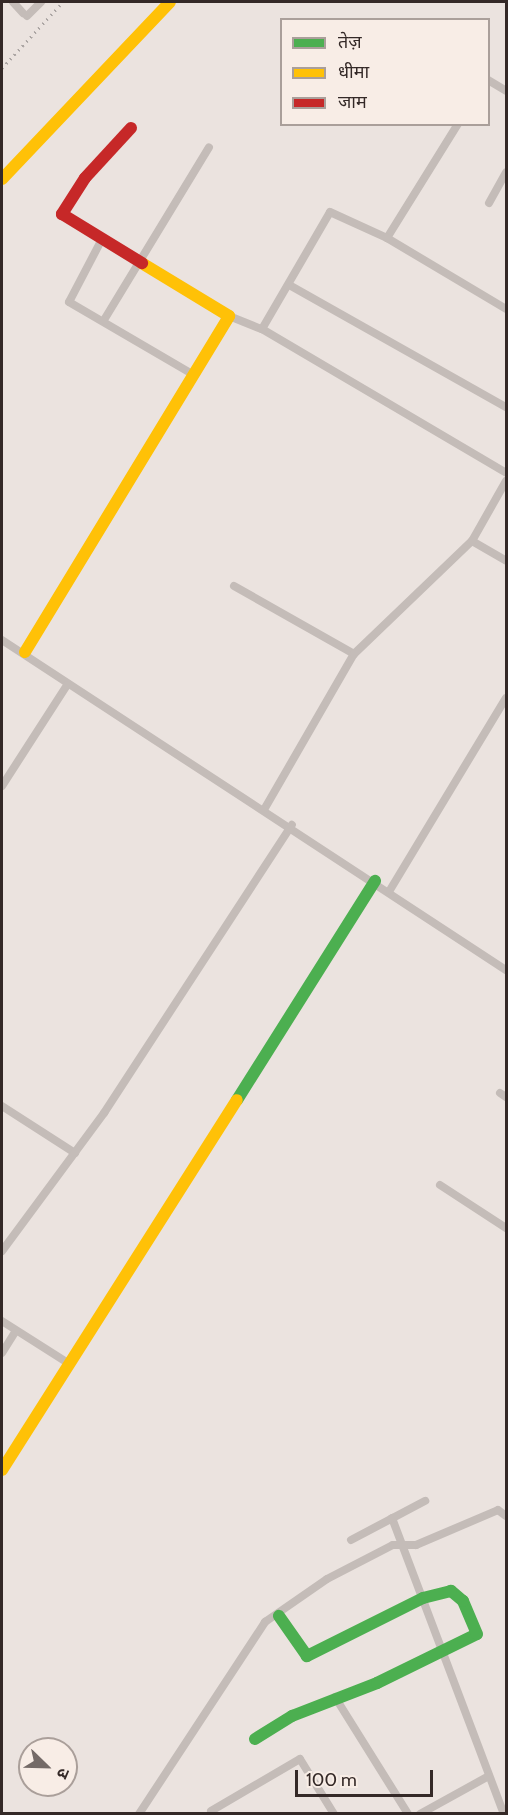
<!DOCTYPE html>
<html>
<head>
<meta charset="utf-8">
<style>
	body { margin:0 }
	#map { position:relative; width:508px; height:1815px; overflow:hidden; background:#ebe3df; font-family:Cabin,"Noto Sans Devanagari",sans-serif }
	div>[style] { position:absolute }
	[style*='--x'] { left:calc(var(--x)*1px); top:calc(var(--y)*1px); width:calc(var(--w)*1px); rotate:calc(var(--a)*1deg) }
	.street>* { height:8px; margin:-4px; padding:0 4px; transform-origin:4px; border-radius:4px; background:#c4bcb8 }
	.fast>* { height:12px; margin:-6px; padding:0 6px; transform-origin:6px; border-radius:6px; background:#4caf50 }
	.slow>* { height:12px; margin:-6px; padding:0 6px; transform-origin:6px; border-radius:6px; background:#ffc107 }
	.jam>* { height:12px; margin:-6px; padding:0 6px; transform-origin:6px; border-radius:6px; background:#c62828 }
	.rail>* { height:3px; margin-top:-1.5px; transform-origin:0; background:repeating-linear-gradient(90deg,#aba5a3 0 1.5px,transparent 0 6px) }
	span { translate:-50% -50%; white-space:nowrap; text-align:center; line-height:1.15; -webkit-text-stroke:5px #f8ede6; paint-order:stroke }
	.frame { position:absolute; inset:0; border:3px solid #342927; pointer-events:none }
	.legend { position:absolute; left:280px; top:18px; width:210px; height:108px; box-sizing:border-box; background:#f8ede6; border:2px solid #aa9f9a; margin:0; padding:8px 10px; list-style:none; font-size:18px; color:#342927 }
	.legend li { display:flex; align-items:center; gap:12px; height:30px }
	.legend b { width:30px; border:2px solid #aa9f9a }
	.north { position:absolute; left:18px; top:1737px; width:60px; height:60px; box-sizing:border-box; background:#f8ede6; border:2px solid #aa9f9a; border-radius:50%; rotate:113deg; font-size:16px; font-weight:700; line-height:24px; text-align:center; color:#342927 }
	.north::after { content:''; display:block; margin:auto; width:21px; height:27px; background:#746a67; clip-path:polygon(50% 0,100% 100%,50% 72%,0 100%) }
	.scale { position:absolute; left:295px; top:1770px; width:138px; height:27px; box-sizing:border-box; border:3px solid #342927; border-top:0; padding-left:8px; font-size:18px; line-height:21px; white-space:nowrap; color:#342927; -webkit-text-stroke:4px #f8ede6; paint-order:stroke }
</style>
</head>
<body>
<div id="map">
	<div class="street">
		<div style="--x:13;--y:2;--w:15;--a:48"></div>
		<div style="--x:27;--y:16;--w:20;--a:-45"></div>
		<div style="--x:488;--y:80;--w:21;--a:31"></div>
		<div style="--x:489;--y:203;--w:35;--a:-61"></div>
		<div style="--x:387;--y:238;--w:134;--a:-58.1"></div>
		<div style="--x:102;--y:239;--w:71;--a:117.6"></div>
		<div style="--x:69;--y:302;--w:143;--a:30.3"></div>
		<div style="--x:291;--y:286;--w:247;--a:29.4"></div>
		<div style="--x:229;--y:316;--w:35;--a:22"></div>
		<div style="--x:262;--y:329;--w:283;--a:30.5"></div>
		<div style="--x:104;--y:320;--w:202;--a:-58.7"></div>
		<div style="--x:262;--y:329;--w:135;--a:-59.8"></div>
		<div style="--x:330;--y:212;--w:63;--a:24.5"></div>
		<div style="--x:387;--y:238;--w:139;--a:30.8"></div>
		<div style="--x:472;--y:541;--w:39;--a:30"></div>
		<div style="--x:234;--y:586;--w:138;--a:29.5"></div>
		<div style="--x:2;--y:640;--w:602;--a:33.22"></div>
		<div style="--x:2;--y:786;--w:120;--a:-57.2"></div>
		<div style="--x:265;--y:808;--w:178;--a:-60"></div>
		<div style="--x:354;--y:654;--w:163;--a:-43.8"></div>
		<div style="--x:472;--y:541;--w:69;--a:-60.5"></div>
		<div style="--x:390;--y:890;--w:224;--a:-58.9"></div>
		<div style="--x:500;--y:1093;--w:7;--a:34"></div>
		<div style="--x:2;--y:1106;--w:87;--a:32.8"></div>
		<div style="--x:440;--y:1185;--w:79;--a:33.1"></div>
		<div style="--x:2;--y:1251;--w:172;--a:-53.5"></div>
		<div style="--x:104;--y:1113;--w:344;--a:-56.9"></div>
		<div style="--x:2;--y:1321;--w:78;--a:32.5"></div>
		<div style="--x:2;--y:1353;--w:26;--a:-58"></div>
		<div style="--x:392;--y:1518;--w:316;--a:69.3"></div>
		<div style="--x:351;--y:1540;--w:84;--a:-27.8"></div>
		<div style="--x:335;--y:1697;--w:138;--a:58"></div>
		<div style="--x:211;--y:1811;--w:103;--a:-30.3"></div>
		<div style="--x:300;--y:1759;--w:65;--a:58.3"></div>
		<div style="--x:139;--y:1814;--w:230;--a:-56.7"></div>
		<div style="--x:265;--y:1622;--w:75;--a:-34.7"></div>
		<div style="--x:327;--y:1579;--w:74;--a:-27.3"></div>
		<div style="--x:393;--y:1545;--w:23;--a:0"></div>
		<div style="--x:416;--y:1545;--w:89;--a:-23.1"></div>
		<div style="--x:498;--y:1510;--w:10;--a:37"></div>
		<div style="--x:420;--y:1814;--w:77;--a:-28.9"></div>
	</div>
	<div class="fast">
		<div style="--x:237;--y:1100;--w:259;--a:-57.8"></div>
		<div style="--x:255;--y:1739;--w:44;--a:-31.9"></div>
		<div style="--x:292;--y:1716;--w:91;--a:-21.2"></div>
		<div style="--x:377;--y:1683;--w:111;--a:-26.1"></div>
		<div style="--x:477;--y:1634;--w:36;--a:-113"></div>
		<div style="--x:463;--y:1601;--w:16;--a:-140"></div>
		<div style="--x:451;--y:1591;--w:29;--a:166"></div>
		<div style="--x:423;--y:1598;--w:130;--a:153.4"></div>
		<div style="--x:307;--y:1656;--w:49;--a:-125"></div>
	</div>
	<div class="slow">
		<div style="--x:2;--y:179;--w:244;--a:-46.5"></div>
		<div style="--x:25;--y:652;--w:393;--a:-58.7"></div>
		<div style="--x:229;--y:316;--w:102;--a:-148.7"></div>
		<div style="--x:2;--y:1470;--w:438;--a:-57.6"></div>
	</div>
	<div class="jam">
		<div style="--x:131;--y:128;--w:68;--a:132.6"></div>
		<div style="--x:85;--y:178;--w:43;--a:122.6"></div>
		<div style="--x:62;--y:214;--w:94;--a:31.5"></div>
	</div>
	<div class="rail">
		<div style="--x:2;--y:68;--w:90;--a:-47.3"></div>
	</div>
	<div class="frame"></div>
	<ul class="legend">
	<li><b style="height:8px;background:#4caf50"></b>तेज़</li>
	<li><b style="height:8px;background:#ffc107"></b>धीमा</li>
	<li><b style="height:8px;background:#c62828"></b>जाम</li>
	</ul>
	<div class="north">उ</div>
	<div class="scale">100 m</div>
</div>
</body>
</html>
